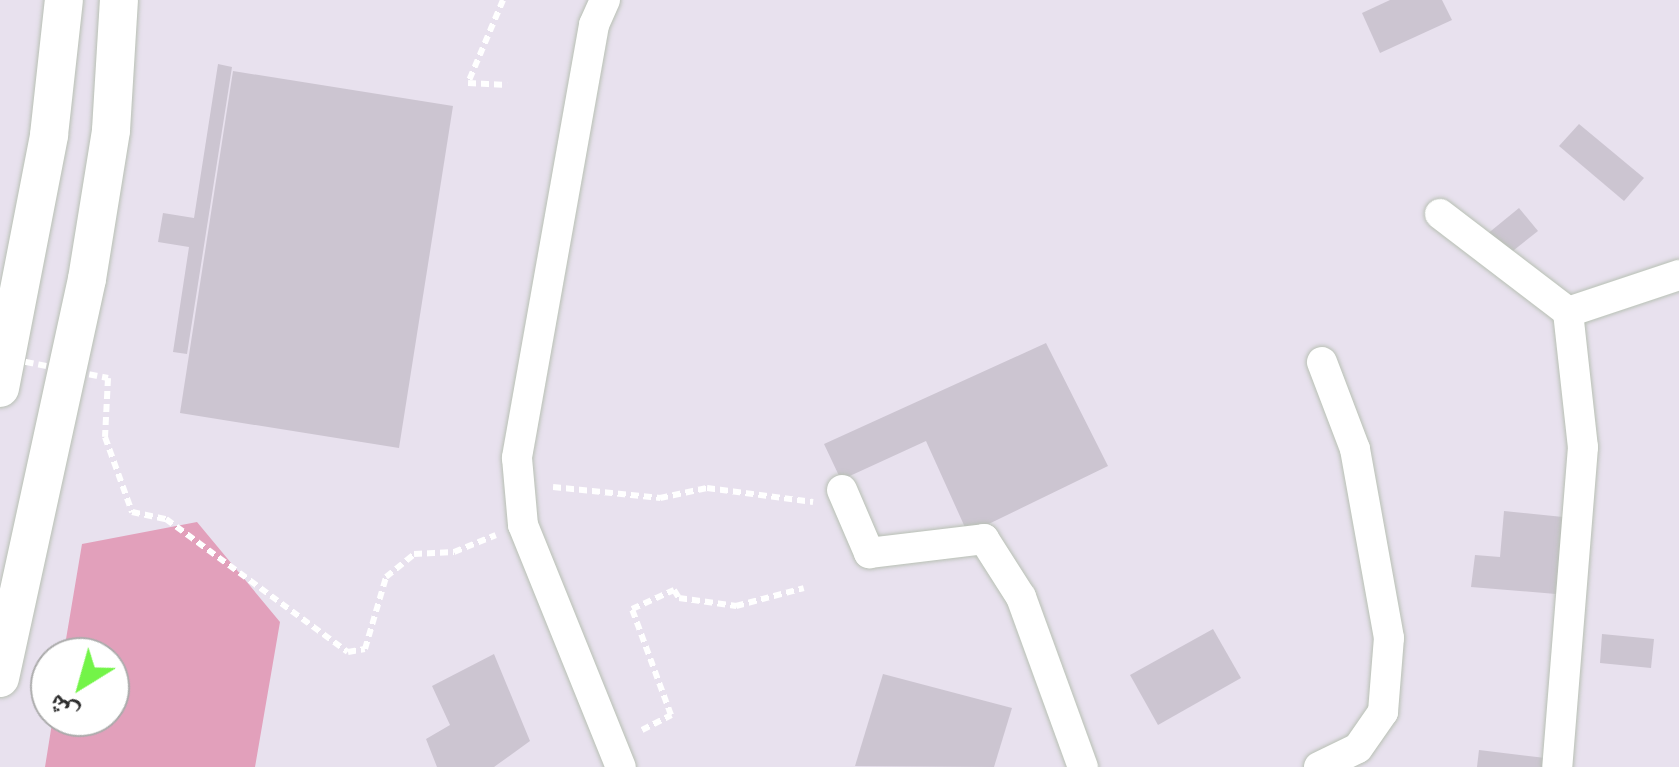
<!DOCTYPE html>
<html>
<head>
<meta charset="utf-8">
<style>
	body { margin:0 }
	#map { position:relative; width:1679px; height:767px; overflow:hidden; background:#e8e1ee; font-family:"Fira Sans","Noto Naskh Arabic",sans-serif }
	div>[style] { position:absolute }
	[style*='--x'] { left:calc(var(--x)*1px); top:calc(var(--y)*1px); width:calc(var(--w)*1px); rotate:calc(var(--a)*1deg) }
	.green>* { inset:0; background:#e2a0bb }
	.building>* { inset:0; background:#ccc5d1 }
	.path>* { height:6px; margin-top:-3px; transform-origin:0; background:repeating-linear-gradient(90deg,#fff 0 8px,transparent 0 13px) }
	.roads { filter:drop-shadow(0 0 2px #b8c0b4) drop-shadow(0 0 2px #b8c0b4) }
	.minor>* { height:30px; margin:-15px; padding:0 15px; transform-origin:15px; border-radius:15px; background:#fff }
	.tertiary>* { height:38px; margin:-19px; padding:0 19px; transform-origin:19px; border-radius:19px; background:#fff }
	.path-bridge>* { height:6px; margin-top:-3px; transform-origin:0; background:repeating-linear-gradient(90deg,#fff 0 8px,transparent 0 13px) }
	span { translate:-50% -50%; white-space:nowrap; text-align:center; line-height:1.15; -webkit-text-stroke:10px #fff; paint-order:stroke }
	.north { position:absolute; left:30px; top:637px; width:100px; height:100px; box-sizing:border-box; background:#fff; border:2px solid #ababab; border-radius:50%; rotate:217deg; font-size:28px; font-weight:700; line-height:40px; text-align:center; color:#2e2e2e }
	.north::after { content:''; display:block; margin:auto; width:35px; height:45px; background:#73f448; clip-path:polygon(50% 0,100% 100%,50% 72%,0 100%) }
</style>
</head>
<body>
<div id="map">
	<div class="green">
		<div style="clip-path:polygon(197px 522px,280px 622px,255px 767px,45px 767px,53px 717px,110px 717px,110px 657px,63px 657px,82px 544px)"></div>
	</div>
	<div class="building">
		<div style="clip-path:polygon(1390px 0,1442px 0,1452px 20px,1380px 53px,1362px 13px)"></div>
		<div style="clip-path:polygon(218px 64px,232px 67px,187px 354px,173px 352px,189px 247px,158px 242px,163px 213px,194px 218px)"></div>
		<div style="clip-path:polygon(233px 71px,453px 106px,399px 448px,180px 413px)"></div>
		<div style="clip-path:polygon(1579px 124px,1644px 178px,1624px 201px,1559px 146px)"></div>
		<div style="clip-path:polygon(1519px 208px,1538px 231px,1504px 258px,1486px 235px)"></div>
		<div style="clip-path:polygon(1046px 343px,1108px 466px,968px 534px,926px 441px,841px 480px,824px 444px)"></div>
		<div style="clip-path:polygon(1504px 511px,1563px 517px,1556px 594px,1471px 587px,1475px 555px,1500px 557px)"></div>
		<div style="clip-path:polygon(1213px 629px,1241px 678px,1158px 725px,1130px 675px)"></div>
		<div style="clip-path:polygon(1602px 634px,1654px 639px,1651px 668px,1600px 663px)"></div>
		<div style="clip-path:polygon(494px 654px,530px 741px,494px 767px,437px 767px,426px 739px,450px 725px,432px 686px)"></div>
		<div style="clip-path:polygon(883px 674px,1012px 708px,994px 767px,855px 766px)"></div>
		<div style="clip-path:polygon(1479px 750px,1554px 759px,1553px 767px,1477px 767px)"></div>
	</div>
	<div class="path">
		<div style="--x:503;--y:0;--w:90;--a:112.9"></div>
		<div style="--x:468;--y:83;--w:39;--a:3"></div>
		<div style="--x:108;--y:378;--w:59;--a:92.9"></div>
		<div style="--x:105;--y:437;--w:80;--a:70.2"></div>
		<div style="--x:132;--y:512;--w:35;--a:12"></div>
		<div style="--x:166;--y:519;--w:225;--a:36.2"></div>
		<div style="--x:348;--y:652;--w:17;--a:-10"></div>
		<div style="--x:365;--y:649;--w:75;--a:-73.7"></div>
		<div style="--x:386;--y:577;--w:36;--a:-39"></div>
		<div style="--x:414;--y:554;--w:40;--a:-2.9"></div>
		<div style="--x:454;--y:552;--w:45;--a:-22"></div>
		<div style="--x:553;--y:487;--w:108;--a:5.9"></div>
		<div style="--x:660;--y:498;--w:48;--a:-12"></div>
		<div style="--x:707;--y:488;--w:107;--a:7.5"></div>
		<div style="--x:642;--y:730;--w:33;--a:-27"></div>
		<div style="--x:671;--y:715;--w:113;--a:-110.2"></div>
		<div style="--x:632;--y:609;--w:46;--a:-24.3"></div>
		<div style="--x:674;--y:590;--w:9;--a:58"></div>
		<div style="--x:679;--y:598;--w:58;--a:8"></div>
		<div style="--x:736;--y:606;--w:70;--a:-14.8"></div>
	</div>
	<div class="roads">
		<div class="minor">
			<div style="--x:605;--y:0;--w:27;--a:114"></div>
			<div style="--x:594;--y:25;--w:440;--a:100.1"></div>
			<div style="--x:517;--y:458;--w:67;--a:84.9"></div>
			<div style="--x:523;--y:525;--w:261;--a:68"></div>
			<div style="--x:1440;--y:214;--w:161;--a:37.4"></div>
			<div style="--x:1568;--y:312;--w:136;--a:83.7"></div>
			<div style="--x:1583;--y:447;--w:321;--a:94.6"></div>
			<div style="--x:1568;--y:312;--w:117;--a:-18.4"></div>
			<div style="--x:842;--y:490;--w:69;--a:66.8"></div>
			<div style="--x:869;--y:553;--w:116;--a:-6.9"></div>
			<div style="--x:984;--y:539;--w:69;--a:57.5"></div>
			<div style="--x:1021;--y:597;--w:181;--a:70"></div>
			<div style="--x:1319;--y:767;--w:43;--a:-26"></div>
			<div style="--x:1358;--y:748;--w:44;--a:-55.2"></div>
			<div style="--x:1383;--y:712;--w:74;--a:-85.4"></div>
			<div style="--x:1389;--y:638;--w:192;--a:-100.2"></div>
			<div style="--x:1355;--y:449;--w:93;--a:-110.8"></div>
		</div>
		<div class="tertiary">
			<div style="--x:0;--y:388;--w:258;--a:-79"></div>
			<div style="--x:49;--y:135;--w:136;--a:-83.7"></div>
			<div style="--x:0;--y:678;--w:408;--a:-77.7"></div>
			<div style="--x:87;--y:279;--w:151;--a:-80.8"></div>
			<div style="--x:111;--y:130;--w:130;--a:-86.5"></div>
		</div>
	</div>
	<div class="path-bridge">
		<div style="--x:0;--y:357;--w:110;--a:11"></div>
	</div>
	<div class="north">ش</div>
</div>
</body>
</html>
